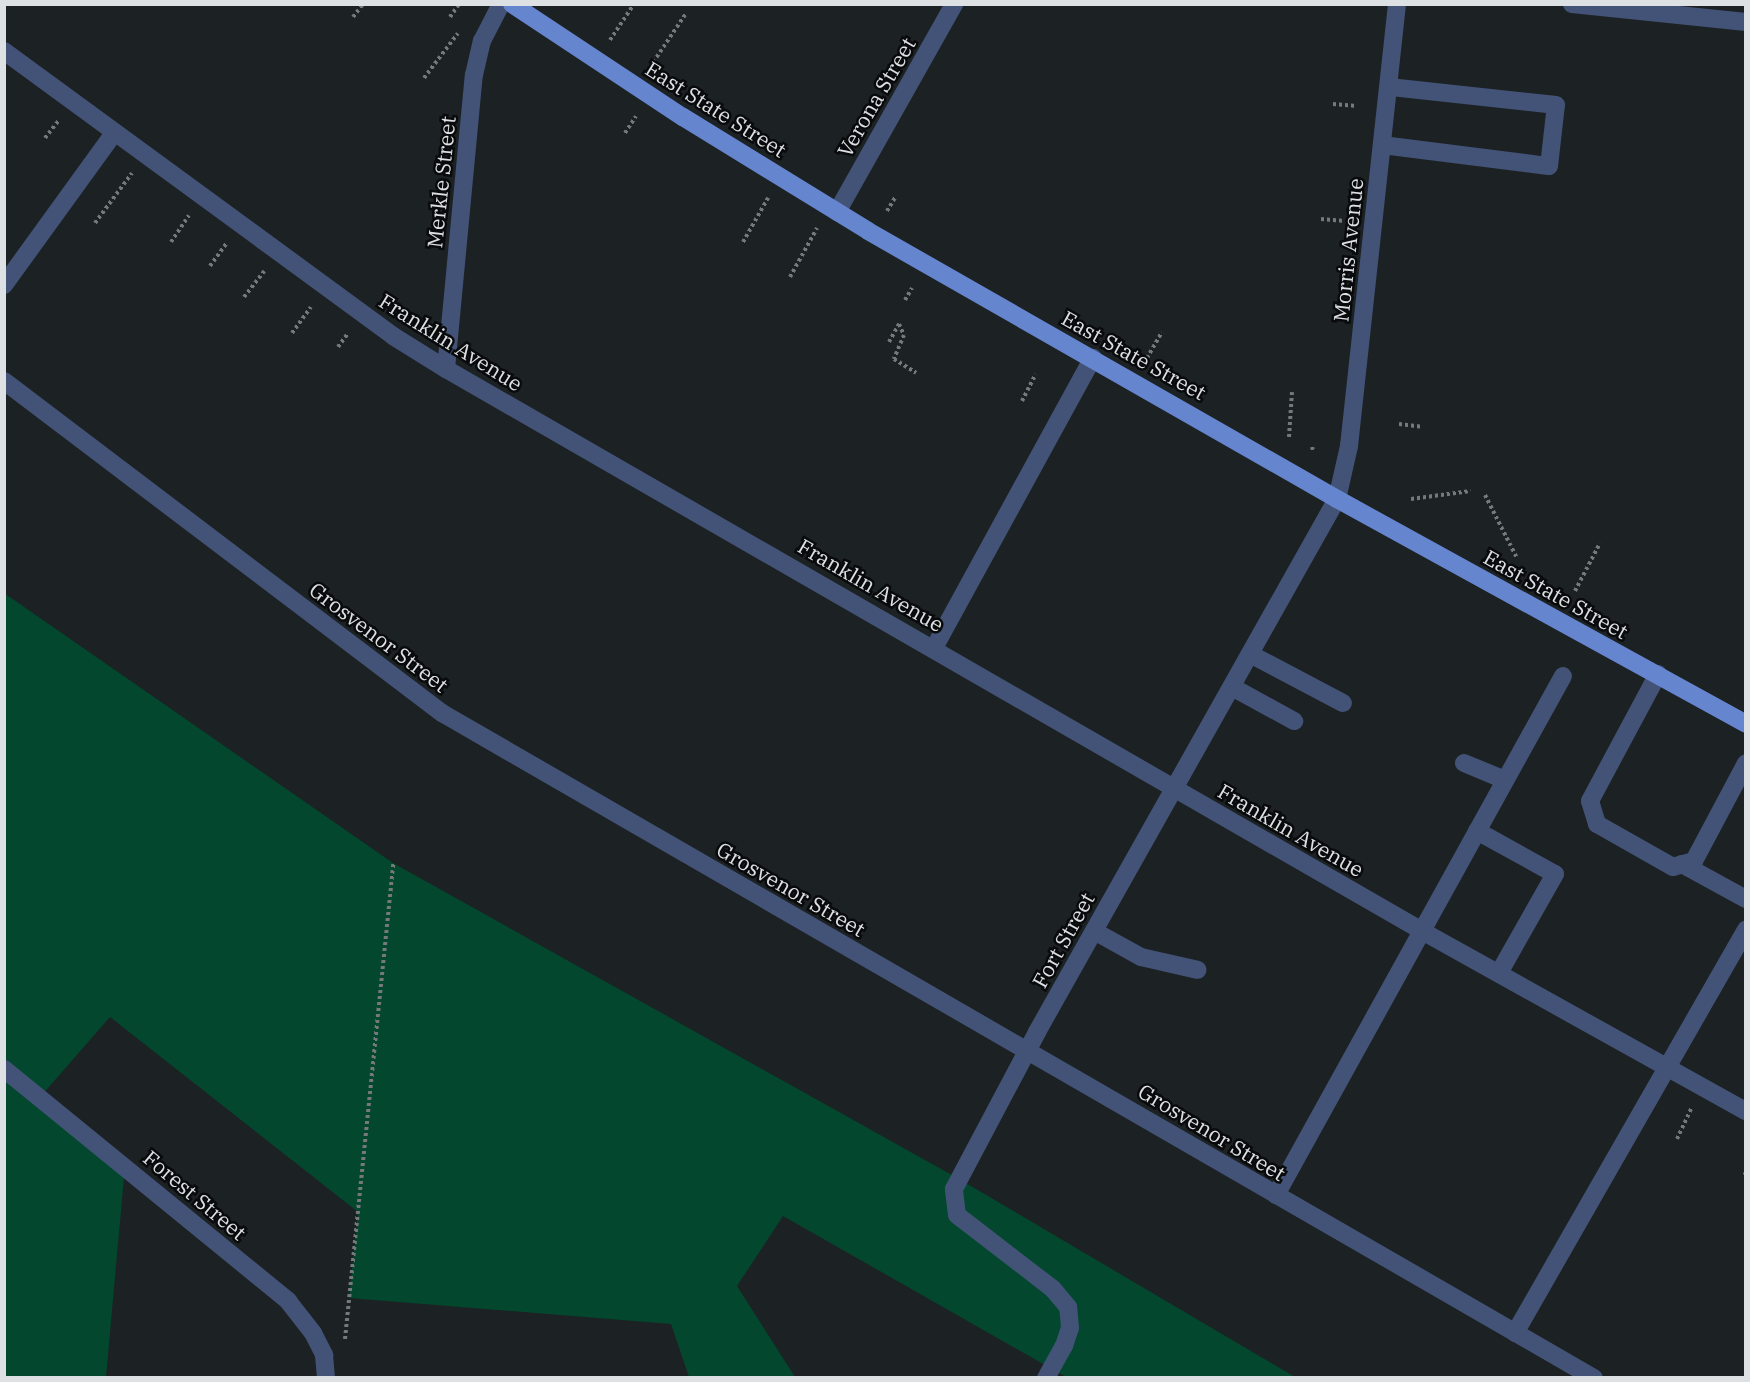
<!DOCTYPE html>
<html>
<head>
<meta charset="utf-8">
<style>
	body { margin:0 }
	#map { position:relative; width:1750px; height:1382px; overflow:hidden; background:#1c2123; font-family:"IBM Plex Serif",serif }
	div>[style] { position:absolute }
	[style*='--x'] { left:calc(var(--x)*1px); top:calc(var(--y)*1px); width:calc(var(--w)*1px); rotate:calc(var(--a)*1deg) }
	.green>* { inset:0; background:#03472e }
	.path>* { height:4px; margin-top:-2px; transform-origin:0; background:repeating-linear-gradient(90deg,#75797b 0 3px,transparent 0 6px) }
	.minor>* { height:18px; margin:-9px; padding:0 9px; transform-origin:9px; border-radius:9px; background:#435377 }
	.major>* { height:18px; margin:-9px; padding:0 9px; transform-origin:9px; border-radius:9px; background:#6585cf }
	span { translate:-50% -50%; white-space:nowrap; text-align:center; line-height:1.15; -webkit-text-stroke:5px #080a0b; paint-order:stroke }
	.street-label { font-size:21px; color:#dee1e3 }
	.frame { position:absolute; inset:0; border:6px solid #dee1e3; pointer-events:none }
</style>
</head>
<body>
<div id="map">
	<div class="green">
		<div style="clip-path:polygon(4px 593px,393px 863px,959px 1179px,1295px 1377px,1066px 1377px,783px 1216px,737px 1286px,795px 1377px,689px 1377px,671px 1324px,349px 1298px,358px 1212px,110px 1017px,41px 1096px,125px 1166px,106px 1377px,5px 1377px)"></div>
	</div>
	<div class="path">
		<div style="--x:353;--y:17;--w:16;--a:-52"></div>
		<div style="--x:450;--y:17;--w:16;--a:-55"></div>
		<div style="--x:610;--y:40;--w:43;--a:-56.3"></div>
		<div style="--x:650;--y:67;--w:63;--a:-56.1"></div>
		<div style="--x:424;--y:78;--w:56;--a:-52.9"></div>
		<div style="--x:1333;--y:104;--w:24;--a:5"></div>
		<div style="--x:625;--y:133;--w:20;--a:-57"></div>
		<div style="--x:45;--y:138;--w:23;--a:-52"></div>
		<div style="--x:887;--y:211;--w:17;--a:-59"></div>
		<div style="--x:1321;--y:219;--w:24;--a:5"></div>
		<div style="--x:95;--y:223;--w:62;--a:-53.5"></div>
		<div style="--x:171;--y:242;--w:32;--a:-56"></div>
		<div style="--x:743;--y:242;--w:51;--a:-60.4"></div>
		<div style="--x:210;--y:266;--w:29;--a:-54"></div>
		<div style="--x:790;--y:277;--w:56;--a:-61.1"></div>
		<div style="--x:244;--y:297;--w:33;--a:-52"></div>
		<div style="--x:905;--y:300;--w:14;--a:-60"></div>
		<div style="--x:899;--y:324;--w:12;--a:66"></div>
		<div style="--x:904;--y:335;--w:26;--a:113"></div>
		<div style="--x:894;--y:359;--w:26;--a:32"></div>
		<div style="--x:292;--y:333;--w:32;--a:-54"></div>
		<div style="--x:889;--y:342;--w:21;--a:-61"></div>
		<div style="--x:338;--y:347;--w:17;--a:-54"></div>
		<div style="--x:1147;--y:358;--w:30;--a:-60"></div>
		<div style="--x:1022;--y:401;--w:30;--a:-63"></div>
		<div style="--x:1399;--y:424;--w:23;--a:7"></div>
		<div style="--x:1289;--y:437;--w:45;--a:-86.2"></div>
		<div style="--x:1312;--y:447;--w:3;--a:72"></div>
		<div style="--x:1485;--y:495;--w:71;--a:63.1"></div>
		<div style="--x:1411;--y:499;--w:60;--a:-7.7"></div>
		<div style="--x:1575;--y:591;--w:54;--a:-62.5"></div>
		<div style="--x:1677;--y:1139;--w:35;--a:-65"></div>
		<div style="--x:1744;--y:1175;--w:3;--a:-45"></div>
		<div style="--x:345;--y:1339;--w:478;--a:-84.2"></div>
	</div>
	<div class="minor">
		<div style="--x:1572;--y:4;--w:175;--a:5.9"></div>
		<div style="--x:4;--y:51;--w:482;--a:36.2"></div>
		<div style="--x:393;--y:336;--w:62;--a:31.9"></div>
		<div style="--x:446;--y:369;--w:1126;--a:29.93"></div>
		<div style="--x:1422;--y:931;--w:371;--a:29.1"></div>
		<div style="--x:1382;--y:145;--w:168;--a:7.2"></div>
		<div style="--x:1549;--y:166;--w:61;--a:-83.5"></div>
		<div style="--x:1556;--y:105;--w:168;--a:-173.8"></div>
		<div style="--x:837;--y:212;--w:239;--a:-60.6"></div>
		<div style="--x:4;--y:285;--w:188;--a:-54.1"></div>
		<div style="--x:446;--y:369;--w:295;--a:-84.6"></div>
		<div style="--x:474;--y:75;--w:35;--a:-77"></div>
		<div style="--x:482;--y:41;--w:42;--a:-62.8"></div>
		<div style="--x:4;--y:381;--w:550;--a:37.16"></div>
		<div style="--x:442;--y:713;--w:1330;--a:30"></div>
		<div style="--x:934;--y:648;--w:331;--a:-61.3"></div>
		<div style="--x:1250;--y:654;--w:105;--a:27.8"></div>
		<div style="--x:1658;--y:674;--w:144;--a:118.2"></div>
		<div style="--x:1590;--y:801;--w:24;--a:73"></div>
		<div style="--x:1597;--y:824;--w:87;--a:29.5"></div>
		<div style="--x:1673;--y:867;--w:22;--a:-16"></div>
		<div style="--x:1694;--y:861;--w:111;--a:-62"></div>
		<div style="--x:1232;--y:687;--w:71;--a:28.7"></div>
		<div style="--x:1464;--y:763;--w:44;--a:22.5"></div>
		<div style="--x:1477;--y:831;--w:89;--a:28.9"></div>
		<div style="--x:1555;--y:874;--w:114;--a:119.5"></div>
		<div style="--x:1682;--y:864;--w:73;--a:28.7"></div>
		<div style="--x:1094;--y:931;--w:54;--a:29"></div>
		<div style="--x:1141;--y:957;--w:58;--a:12.8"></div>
		<div style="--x:4;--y:1069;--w:367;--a:39.2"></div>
		<div style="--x:288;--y:1301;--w:41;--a:52"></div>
		<div style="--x:313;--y:1333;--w:25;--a:63"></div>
		<div style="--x:324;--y:1355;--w:23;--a:85"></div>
		<div style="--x:1276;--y:1195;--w:593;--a:-61.06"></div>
		<div style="--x:1515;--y:1333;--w:465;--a:-60.2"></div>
		<div style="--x:1046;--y:1378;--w:37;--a:-61"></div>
		<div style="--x:1064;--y:1346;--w:19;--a:-72"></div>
		<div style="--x:1070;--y:1328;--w:21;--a:-95"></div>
		<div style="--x:1068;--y:1307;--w:23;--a:-130"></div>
		<div style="--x:1053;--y:1289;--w:121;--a:-142.4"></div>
		<div style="--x:957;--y:1215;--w:26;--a:-97"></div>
		<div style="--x:954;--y:1189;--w:178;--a:-62.1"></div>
		<div style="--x:1037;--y:1032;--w:612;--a:-60.63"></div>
		<div style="--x:1337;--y:499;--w:54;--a:-77.2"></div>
		<div style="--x:1349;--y:446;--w:445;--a:-83.8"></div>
	</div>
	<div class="major">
		<div style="--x:512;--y:4;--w:205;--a:33.5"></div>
		<div style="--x:683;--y:117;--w:217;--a:31.6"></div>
		<div style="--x:868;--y:231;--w:540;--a:29.74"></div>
		<div style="--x:1337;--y:499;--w:467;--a:28.8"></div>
	</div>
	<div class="street-label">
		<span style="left:876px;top:97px;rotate:-60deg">Verona Street</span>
		<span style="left:716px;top:109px;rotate:32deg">East State Street</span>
		<span style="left:441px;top:182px;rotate:-84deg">Merkle Street</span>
		<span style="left:1348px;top:250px;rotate:-84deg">Morris Avenue</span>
		<span style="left:451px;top:342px;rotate:32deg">Franklin Avenue</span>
		<span style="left:1134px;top:355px;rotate:29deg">East State Street</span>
		<span style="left:871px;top:585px;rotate:30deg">Franklin Avenue</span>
		<span style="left:1556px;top:594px;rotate:29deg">East State Street</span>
		<span style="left:379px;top:637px;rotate:37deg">Grosvenor Street</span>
		<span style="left:1291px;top:830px;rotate:30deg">Franklin Avenue</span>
		<span style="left:791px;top:889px;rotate:30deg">Grosvenor Street</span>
		<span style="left:1063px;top:940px;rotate:-61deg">Fort Street</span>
		<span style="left:1212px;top:1132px;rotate:31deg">Grosvenor Street</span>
		<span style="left:195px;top:1195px;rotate:40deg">Forest Street</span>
	</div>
	<div class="frame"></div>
</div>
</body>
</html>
